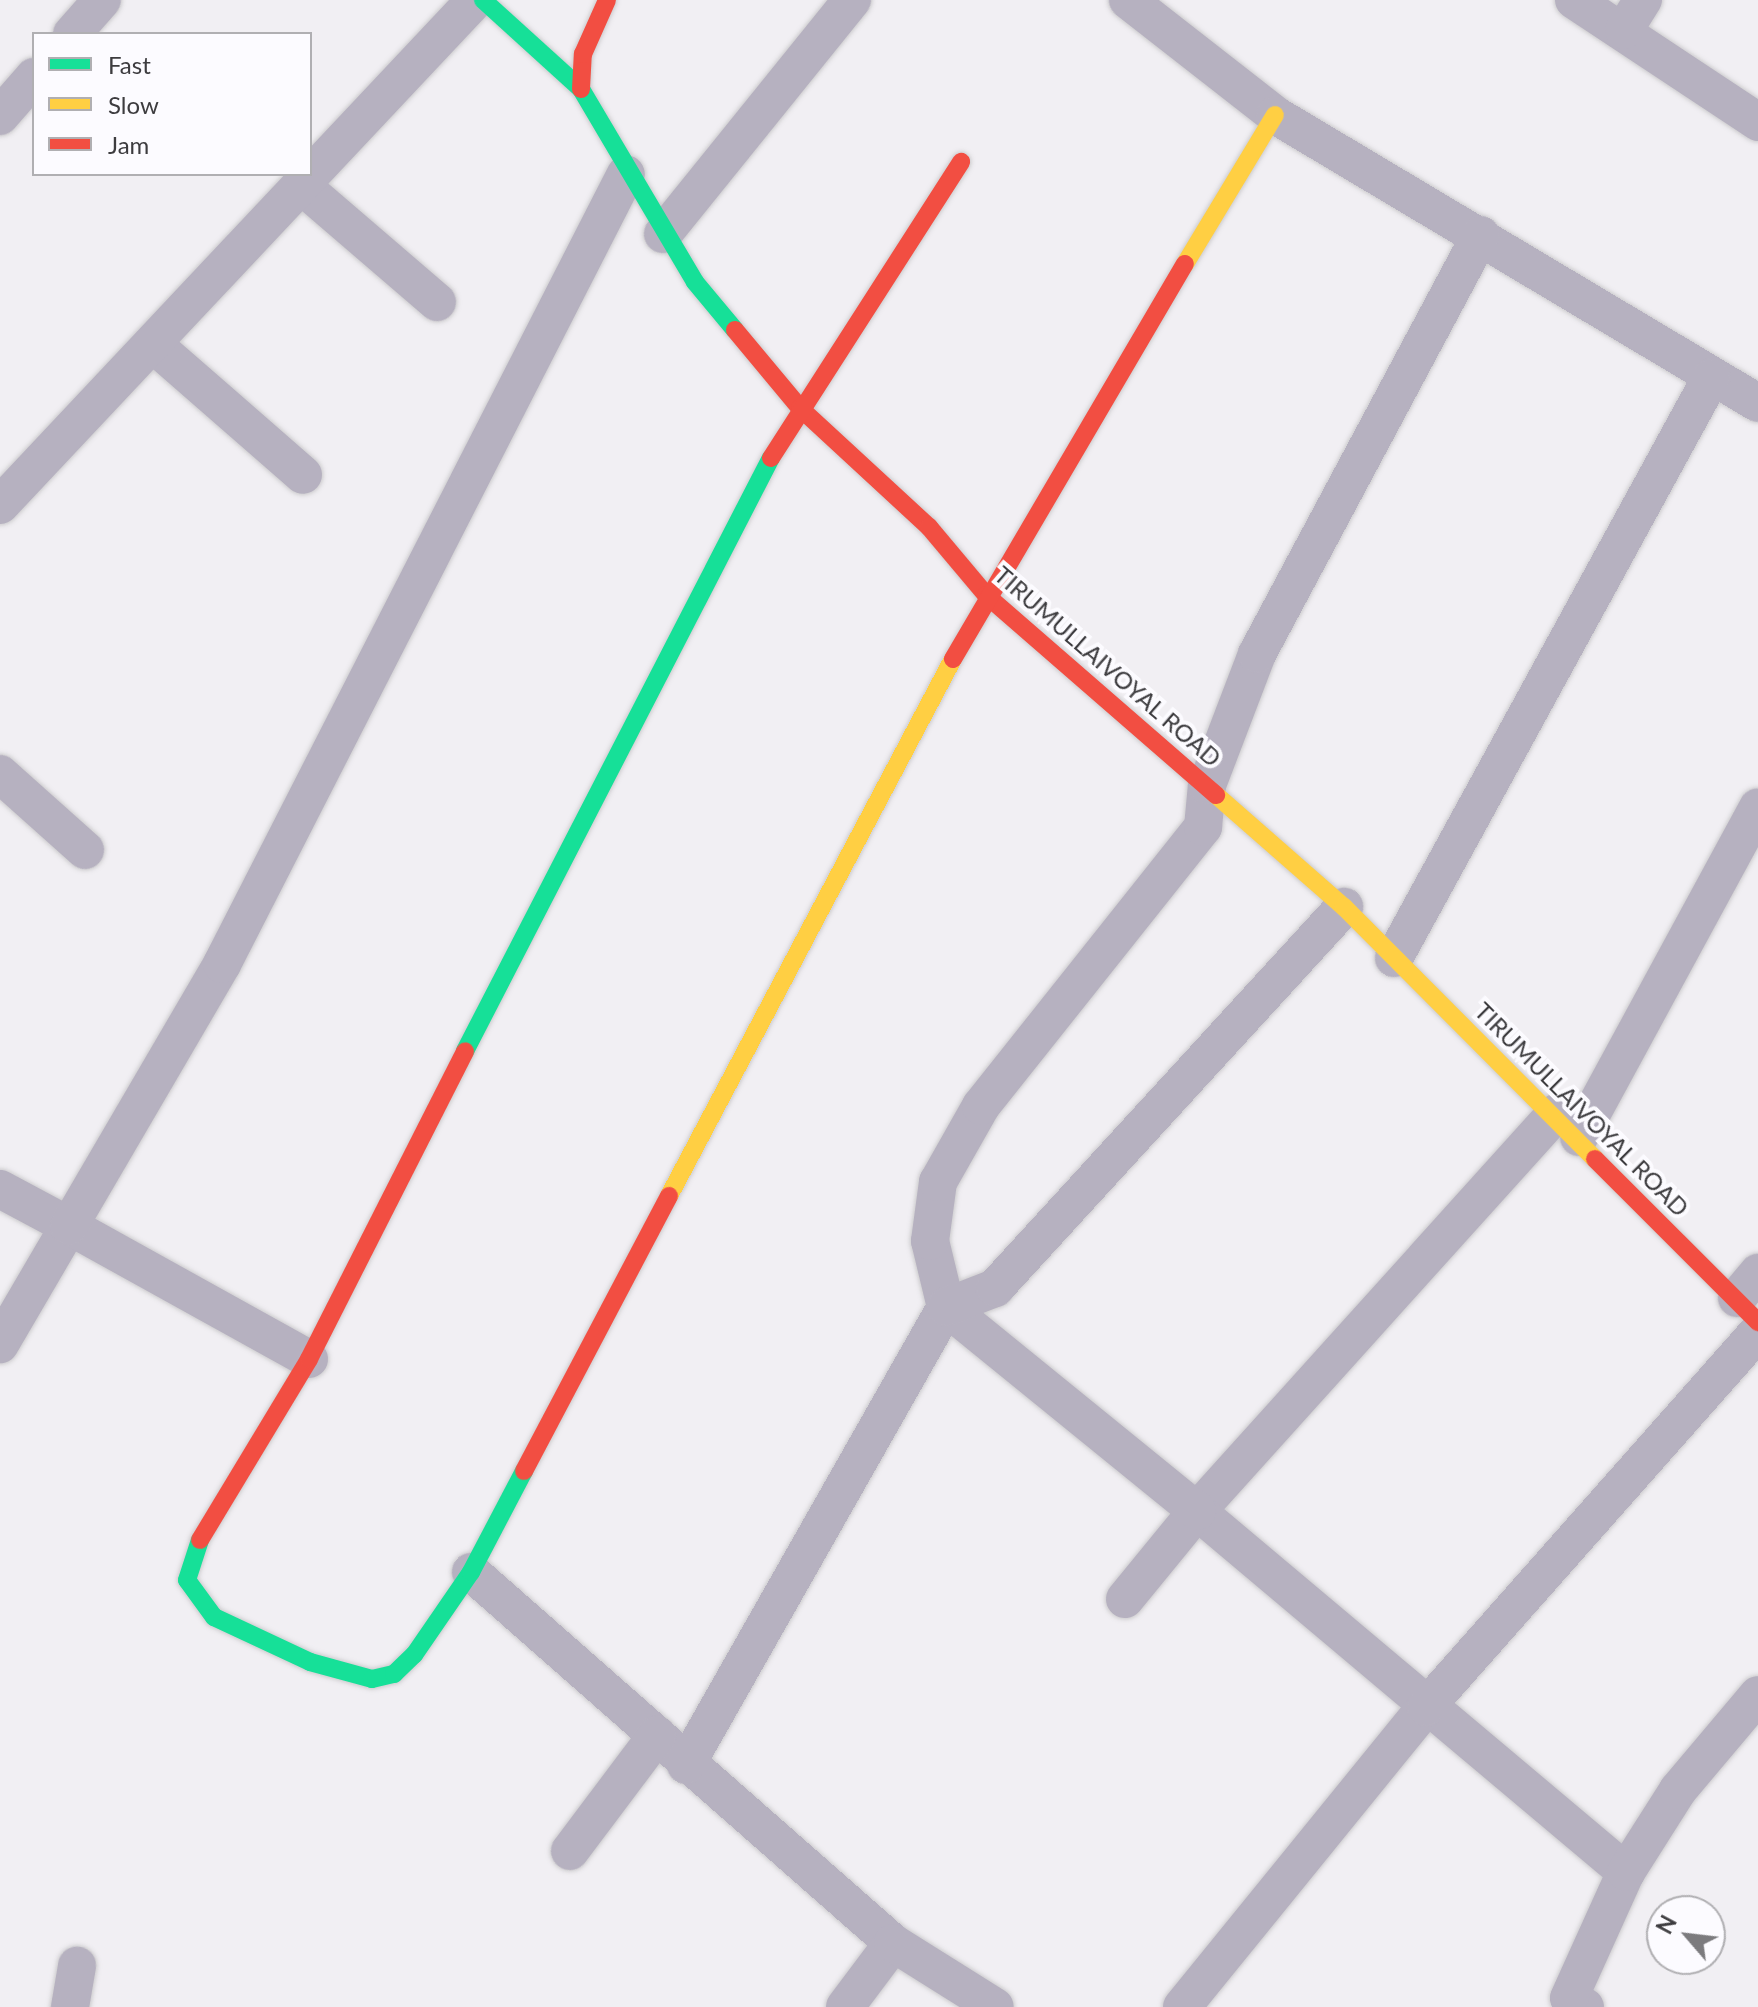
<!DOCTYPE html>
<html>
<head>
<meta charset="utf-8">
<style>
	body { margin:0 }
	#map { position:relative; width:1758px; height:2007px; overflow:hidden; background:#f1eff3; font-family:Lato,sans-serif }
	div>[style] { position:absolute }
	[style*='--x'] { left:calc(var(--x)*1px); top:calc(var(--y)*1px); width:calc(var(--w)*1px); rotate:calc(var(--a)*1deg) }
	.roads { filter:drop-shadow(0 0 2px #cdccce) drop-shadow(0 0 2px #cdccce) }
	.street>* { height:38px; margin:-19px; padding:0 19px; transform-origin:19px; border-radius:19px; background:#b6b1c0 }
	.fast>* { height:18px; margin:-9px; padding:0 9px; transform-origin:9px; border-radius:9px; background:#16e098 }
	.slow>* { height:18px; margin:-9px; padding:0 9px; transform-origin:9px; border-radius:9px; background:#ffcf43 }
	.jam>* { height:18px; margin:-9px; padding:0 9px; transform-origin:9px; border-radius:9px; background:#f24e42 }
	span { translate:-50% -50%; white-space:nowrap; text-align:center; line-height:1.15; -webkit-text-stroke:8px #fcfbff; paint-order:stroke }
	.street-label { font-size:24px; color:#3d3c3f }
	.legend { position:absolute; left:32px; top:32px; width:280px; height:144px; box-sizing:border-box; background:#fcfbff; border:2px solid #b0afb2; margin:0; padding:10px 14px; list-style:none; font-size:24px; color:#3d3c3f }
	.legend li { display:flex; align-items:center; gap:16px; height:40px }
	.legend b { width:40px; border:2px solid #b0afb2 }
	.north { position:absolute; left:1646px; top:1895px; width:80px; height:80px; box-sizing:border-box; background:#fcfbff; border:2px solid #b0afb2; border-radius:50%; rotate:298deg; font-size:22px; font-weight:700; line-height:32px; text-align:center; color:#3d3c3f }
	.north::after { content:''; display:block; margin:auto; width:28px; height:36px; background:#7c7b7e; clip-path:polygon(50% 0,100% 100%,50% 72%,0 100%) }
</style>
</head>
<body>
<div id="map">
	<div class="roads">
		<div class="street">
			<div style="--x:1128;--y:0;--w:187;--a:38"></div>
			<div style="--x:1275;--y:115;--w:562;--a:30.81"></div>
			<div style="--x:1574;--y:0;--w:221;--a:33.5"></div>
			<div style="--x:1624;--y:30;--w:36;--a:-58"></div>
			<div style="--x:72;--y:34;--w:45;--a:-48.6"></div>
			<div style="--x:0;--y:116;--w:52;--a:-48.9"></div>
			<div style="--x:302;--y:186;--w:178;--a:40.7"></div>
			<div style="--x:663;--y:234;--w:301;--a:-51.1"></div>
			<div style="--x:153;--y:344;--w:199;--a:41.1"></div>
			<div style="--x:0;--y:505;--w:693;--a:-46.75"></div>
			<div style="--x:0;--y:774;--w:114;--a:41.8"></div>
			<div style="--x:1394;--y:958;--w:661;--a:-61.34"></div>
			<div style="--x:1556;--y:1113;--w:536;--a:132.05"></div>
			<div style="--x:1197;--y:1511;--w:561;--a:40.08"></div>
			<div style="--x:1579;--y:1137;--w:375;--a:-61.5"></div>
			<div style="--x:0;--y:1189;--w:78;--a:28.2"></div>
			<div style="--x:69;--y:1226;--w:137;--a:120.3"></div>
			<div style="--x:1737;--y:1298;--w:33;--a:-50"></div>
			<div style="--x:309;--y:1359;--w:274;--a:-151"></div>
			<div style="--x:69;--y:1226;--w:303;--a:-59.7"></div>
			<div style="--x:222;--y:964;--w:887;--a:-62.92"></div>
			<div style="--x:471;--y:1572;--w:562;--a:41.32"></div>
			<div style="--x:1125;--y:1599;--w:114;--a:-50.7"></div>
			<div style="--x:1197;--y:1511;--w:323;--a:-140.9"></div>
			<div style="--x:946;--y:1307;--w:68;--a:-103.6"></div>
			<div style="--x:930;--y:1241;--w:60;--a:-82.3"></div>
			<div style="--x:938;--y:1182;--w:87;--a:-60.5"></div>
			<div style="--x:981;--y:1106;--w:357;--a:-51.5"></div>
			<div style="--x:1203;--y:827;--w:42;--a:-84.6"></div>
			<div style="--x:1207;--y:785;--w:140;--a:-69.1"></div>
			<div style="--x:1257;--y:654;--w:475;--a:-61.9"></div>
			<div style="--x:686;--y:1765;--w:527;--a:-60.42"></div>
			<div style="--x:946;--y:1307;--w:53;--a:-21.2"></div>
			<div style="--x:995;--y:1288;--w:517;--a:-47.51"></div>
			<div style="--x:570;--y:1851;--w:145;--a:-53.1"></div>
			<div style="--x:70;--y:2007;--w:42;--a:-80.3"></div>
			<div style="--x:845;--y:2007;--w:80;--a:-53.1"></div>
			<div style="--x:893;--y:1943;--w:120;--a:32.1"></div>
			<div style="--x:1182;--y:2007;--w:387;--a:-50.9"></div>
			<div style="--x:1426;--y:1707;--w:501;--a:-48.48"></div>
			<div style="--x:1585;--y:2007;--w:18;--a:-151"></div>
			<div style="--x:1569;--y:1998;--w:138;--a:-65.7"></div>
			<div style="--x:1626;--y:1872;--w:97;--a:-57.6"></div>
			<div style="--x:1678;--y:1790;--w:124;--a:-49.9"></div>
		</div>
		<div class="fast">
			<div style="--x:483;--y:0;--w:132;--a:42.2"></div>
			<div style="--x:581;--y:89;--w:224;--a:59.4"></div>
			<div style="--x:695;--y:282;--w:62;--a:50.2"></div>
			<div style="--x:465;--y:1051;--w:667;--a:-62.71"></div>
			<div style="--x:200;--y:1540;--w:42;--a:108"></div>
			<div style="--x:187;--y:1580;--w:46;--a:53.9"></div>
			<div style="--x:214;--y:1617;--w:106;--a:25.1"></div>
			<div style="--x:310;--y:1662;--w:64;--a:15.3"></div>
			<div style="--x:372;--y:1679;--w:23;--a:-13"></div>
			<div style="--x:394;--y:1674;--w:28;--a:-44"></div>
			<div style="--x:414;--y:1655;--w:101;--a:-55.5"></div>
			<div style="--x:471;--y:1572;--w:114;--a:-62.3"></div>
		</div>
		<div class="slow">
			<div style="--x:1185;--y:264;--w:174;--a:-58.9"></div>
			<div style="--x:1216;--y:795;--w:170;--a:41.2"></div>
			<div style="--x:1344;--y:907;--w:356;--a:45.1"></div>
			<div style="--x:669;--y:1196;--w:607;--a:-62.13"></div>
		</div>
		<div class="jam">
			<div style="--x:581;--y:89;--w:35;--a:-87"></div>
			<div style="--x:583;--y:54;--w:59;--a:-66"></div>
			<div style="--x:735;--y:330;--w:102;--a:50.2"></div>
			<div style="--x:800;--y:408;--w:176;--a:42.7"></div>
			<div style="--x:929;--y:527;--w:89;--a:50"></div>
			<div style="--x:986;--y:595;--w:305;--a:41"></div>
			<div style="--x:771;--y:458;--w:352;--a:-57.3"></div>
			<div style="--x:953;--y:659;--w:458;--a:-59.6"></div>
			<div style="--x:1595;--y:1159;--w:231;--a:45"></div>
			<div style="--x:524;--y:1471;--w:311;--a:-62.2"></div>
			<div style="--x:200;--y:1540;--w:211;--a:-58.9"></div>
			<div style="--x:309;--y:1359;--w:345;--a:-63.1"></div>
		</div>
	</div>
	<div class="street-label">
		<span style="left:1108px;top:666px;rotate:41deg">TIRUMULLAIVOYAL ROAD</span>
		<span style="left:1582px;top:1109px;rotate:45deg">TIRUMULLAIVOYAL ROAD</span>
	</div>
	<ul class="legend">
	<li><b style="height:10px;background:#16e098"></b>Fast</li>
	<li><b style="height:10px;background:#ffcf43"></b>Slow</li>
	<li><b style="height:10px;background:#f24e42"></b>Jam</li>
	</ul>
	<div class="north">N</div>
</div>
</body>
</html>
